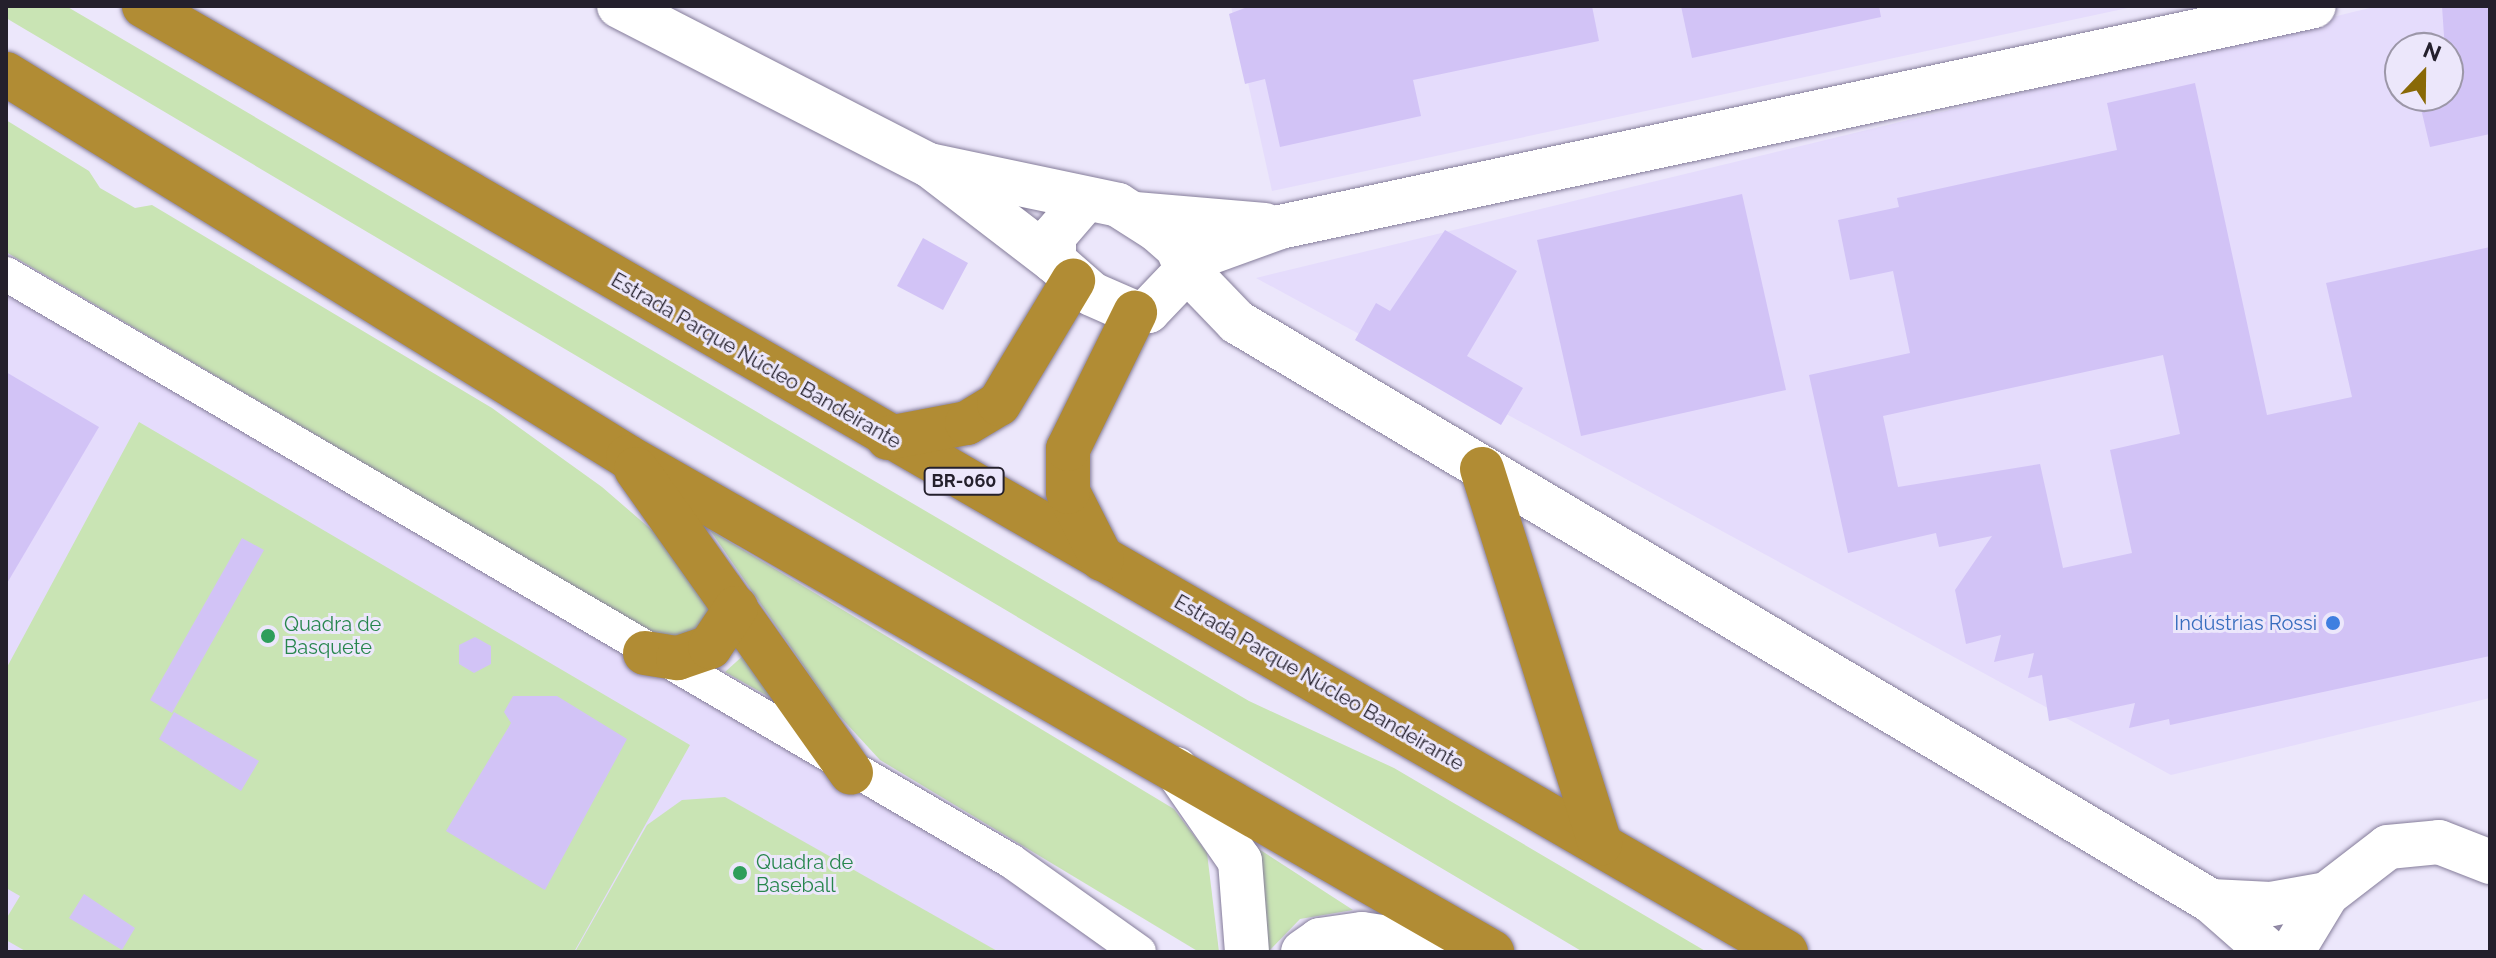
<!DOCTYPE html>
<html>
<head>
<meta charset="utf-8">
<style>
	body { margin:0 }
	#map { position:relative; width:2496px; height:958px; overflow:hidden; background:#ece7fb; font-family:Raleway,sans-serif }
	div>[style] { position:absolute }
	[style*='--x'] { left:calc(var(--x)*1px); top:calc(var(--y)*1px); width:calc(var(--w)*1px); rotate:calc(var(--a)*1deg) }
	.built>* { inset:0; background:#e5dcfc }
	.green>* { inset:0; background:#c9e4b4 }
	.building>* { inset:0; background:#d2c3f6 }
	.roads { filter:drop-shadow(0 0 2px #857d9a) drop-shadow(0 0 2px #857d9a) }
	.street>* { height:34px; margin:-17px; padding:0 17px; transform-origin:17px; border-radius:17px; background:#fff }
	.secondary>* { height:44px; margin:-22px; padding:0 22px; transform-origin:22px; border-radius:22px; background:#fff }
	.highway>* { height:44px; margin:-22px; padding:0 22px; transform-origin:22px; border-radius:22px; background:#b18c34 }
	.dots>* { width:22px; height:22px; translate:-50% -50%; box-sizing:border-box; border:4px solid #ece7fb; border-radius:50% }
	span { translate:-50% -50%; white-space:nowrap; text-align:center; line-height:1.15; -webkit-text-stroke:6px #ece7fb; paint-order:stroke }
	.shield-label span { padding:2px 6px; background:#ece7fb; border:2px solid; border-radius:6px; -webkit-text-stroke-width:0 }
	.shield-label { font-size:18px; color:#24202c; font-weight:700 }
	.street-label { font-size:20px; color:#24202c }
	.shop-label { font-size:20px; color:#366cbe }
	.right { translate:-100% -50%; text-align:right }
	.leisure-label { font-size:20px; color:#27864d }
	.left { translate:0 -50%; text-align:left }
	.frame { position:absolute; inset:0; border:8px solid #24202c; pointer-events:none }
	.north { position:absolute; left:2384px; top:32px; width:80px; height:80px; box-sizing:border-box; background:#ece7fb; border:2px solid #9c97a8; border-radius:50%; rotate:22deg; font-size:22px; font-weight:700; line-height:32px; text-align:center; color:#24202c }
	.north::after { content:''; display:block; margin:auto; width:28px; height:36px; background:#896906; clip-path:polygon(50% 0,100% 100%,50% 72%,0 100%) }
</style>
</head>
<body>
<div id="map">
	<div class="built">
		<div style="clip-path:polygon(1231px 6px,2137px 6px,1272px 191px)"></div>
		<div style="clip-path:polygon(evenodd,2378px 6px,2490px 6px,2490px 698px,2171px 775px,1256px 278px,2378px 6px,2400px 48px,2448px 48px,2448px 96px,2400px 96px,2400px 48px)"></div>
		<div style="clip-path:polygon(6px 258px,1151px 952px,6px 952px)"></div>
	</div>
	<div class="green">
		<div style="clip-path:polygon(6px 6px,66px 6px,1249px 701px,1394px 768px,1707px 952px,1583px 952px,6px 18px)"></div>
		<div style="clip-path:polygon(6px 120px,89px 171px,100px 188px,135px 208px,152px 205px,492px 408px,602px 487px,668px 544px,711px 608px,712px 634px,663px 638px,640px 626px,6px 252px)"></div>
		<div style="clip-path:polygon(139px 422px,690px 745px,574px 952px,27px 952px,6px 940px,6px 919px,20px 896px,6px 888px,6px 669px)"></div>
		<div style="clip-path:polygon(710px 530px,1174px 809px,1207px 853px,1219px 952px,1199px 952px,880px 760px,834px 710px)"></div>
		<div style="clip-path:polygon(746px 653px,780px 703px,725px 672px)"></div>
		<div style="clip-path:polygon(725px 797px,999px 952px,575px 952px,647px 825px,682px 800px)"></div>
		<div style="clip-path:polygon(1248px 842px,1353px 910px,1300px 919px,1268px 952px)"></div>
	</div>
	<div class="building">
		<div style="clip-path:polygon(1250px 6px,1592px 6px,1599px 41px,1413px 80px,1421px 116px,1280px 147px,1265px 79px,1245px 84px,1229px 14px)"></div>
		<div style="clip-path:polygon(1681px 6px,1879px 6px,1881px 17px,1692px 58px)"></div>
		<div style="clip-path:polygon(2442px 6px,2490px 6px,2490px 134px,2430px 147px,2418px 96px,2448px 96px)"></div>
		<div style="clip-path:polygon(evenodd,2195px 83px,2267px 415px,2352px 397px,2326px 283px,2490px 247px,2490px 656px,2170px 725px,2169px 719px,2129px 728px,2135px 703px,2049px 721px,2042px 675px,2028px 678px,2034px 653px,1994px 662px,2001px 635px,1966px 644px,1955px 590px,1992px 536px,1939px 547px,1936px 533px,1848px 553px,1809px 375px,1910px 353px,1893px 271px,1850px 280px,1838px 220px,1899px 207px,1897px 198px,2117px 150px,2107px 103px,2195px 83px,2163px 355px,2180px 434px,2110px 450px,2132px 553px,2063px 568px,2040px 464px,1898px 487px,1883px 416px,2163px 355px)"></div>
		<div style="clip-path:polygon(1742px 194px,1786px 390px,1581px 436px,1537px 240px)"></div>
		<div style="clip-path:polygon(1445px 230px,1517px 271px,1467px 356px,1523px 388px,1501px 425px,1355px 340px,1376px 303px,1390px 311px)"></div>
		<div style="clip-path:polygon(923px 238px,968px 263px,943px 310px,897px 286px)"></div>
		<div style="clip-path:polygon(6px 372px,99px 427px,6px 585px)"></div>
		<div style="clip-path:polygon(242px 538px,264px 550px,172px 713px,150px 700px)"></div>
		<div style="clip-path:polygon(475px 637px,491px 646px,491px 664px,474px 673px,459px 664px,459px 645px)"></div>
		<div style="clip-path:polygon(513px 696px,557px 696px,627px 739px,545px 890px,446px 831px,511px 723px,504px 712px)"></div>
		<div style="clip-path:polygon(174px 712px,259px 761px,241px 791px,159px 739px)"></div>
		<div style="clip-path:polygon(84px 894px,135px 928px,122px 950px,69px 918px)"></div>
	</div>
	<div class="roads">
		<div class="street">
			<div style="--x:6;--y:274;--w:1164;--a:30.29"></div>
			<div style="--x:1011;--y:861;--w:157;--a:35.4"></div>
		</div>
		<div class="secondary">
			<div style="--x:619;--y:6;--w:348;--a:27.2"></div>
			<div style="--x:929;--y:165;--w:158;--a:37.5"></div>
			<div style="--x:929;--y:165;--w:193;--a:11.9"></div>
			<div style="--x:1118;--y:205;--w:45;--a:32.3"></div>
			<div style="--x:1156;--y:229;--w:28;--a:41"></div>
			<div style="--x:1177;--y:247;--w:25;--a:67"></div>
			<div style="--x:1187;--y:270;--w:57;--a:133.6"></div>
			<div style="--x:1148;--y:311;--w:13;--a:171"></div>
			<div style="--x:1135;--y:313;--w:47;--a:-156.2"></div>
			<div style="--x:1092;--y:294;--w:50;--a:-139"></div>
			<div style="--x:1054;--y:261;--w:25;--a:-90"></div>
			<div style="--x:1054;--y:236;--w:49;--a:-49.1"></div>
			<div style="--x:1135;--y:214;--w:130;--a:4.8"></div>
			<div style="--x:1186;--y:261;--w:100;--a:-19.9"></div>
			<div style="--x:1280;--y:227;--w:1057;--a:-12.06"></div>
			<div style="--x:1187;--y:270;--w:72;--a:46.1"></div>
			<div style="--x:1237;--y:322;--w:1133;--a:30.73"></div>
			<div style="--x:2211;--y:901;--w:77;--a:41.3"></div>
			<div style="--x:1176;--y:769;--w:112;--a:55.2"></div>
			<div style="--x:1240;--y:861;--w:91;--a:85.6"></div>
			<div style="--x:2211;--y:901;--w:60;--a:2.9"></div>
			<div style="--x:2271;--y:904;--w:57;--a:-10.1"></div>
			<div style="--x:1303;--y:952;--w:21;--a:-35"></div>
			<div style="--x:1320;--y:940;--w:42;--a:-8.1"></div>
			<div style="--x:1362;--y:934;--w:120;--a:8.6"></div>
			<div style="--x:2292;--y:952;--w:68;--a:-58.9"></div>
			<div style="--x:2327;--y:894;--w:77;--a:-37.6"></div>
			<div style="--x:2388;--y:847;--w:51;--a:-5.6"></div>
			<div style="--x:2439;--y:842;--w:55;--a:21.4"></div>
		</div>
		<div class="highway">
			<div style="--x:144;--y:6;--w:1895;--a:29.95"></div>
			<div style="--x:6;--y:74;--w:730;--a:31.62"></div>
			<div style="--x:628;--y:457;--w:996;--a:29.81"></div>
			<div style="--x:888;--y:438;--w:80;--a:-10.8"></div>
			<div style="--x:967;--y:423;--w:37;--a:-31"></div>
			<div style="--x:999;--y:404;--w:144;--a:-59"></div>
			<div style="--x:636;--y:469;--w:372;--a:54.7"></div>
			<div style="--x:1482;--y:469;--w:393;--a:72.5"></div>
			<div style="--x:1102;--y:559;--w:75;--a:-116.9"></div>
			<div style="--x:1068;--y:492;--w:43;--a:-90"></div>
			<div style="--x:1068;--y:449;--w:152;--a:-63.8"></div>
			<div style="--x:645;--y:653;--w:33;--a:9"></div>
			<div style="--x:678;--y:658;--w:34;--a:-19"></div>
			<div style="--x:710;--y:647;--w:47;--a:-56.3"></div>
		</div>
	</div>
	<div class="dots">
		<div style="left:2333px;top:623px;background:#3f7fe0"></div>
		<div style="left:268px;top:636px;background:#2e9e5b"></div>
		<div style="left:740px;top:873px;background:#2e9e5b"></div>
	</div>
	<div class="shield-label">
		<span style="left:964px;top:481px">BR-060</span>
	</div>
	<div class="street-label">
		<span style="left:756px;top:361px;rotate:30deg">Estrada Parque Núcleo Bandeirante</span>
		<span style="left:1319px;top:683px;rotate:30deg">Estrada Parque Núcleo Bandeirante</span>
	</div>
	<div class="shop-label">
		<span class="right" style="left:2317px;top:623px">Indústrias Rossi</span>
	</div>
	<div class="leisure-label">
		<span class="left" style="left:284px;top:636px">Quadra de<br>Basquete</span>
		<span class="left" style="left:756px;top:874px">Quadra de<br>Baseball</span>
	</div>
	<div class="frame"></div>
	<div class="north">N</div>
</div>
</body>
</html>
